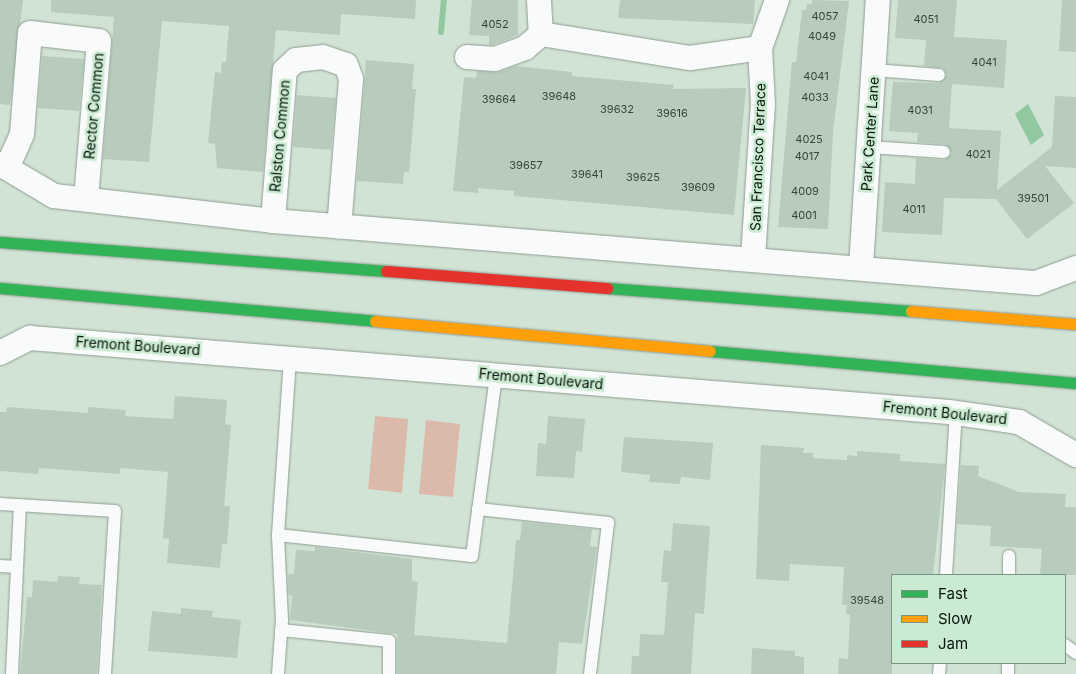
<!DOCTYPE html>
<html>
<head>
<meta charset="utf-8">
<style>
	body { margin:0 }
	#map { position:relative; width:1076px; height:674px; overflow:hidden; background:#d1e3d5; font-family:Inter,sans-serif }
	div>[style] { position:absolute }
	[style*='--x'] { left:calc(var(--x)*1px); top:calc(var(--y)*1px); width:calc(var(--w)*1px); rotate:calc(var(--a)*1deg) }
	.green>* { inset:0; background:#dbbaac }
	.water>* { inset:0; background:#92c8a0 }
	.stream>* { height:6px; margin:-3px; padding:0 3px; transform-origin:3px; border-radius:3px; background:#92c8a0 }
	.building>* { inset:0; background:#b7ccbc }
	.roads { filter:drop-shadow(0 0 1px #8f9d92) drop-shadow(0 0 1px #8f9d92) }
	.lane>* { height:12px; margin:-6px; padding:0 6px; transform-origin:6px; border-radius:6px; background:#f8fbf9 }
	.street>* { height:24px; margin:-12px; padding:0 12px; transform-origin:12px; border-radius:12px; background:#f8fbf9 }
	.fast>* { height:11px; margin:-5.5px; padding:0 5.5px; transform-origin:5.5px; border-radius:5.5px; background:#30b455 }
	.slow>* { height:11px; margin:-5.5px; padding:0 5.5px; transform-origin:5.5px; border-radius:5.5px; background:#ff9f0a }
	.jam>* { height:11px; margin:-5.5px; padding:0 5.5px; transform-origin:5.5px; border-radius:5.5px; background:#e5322d }
	span { translate:-50% -50%; white-space:nowrap; text-align:center; line-height:1.15; -webkit-text-stroke:5px #caead1; paint-order:stroke }
	.number-label { font-size:11px; color:#364339 }
	.number-label span { -webkit-text-stroke-width:0 }
	.street-label { font-size:14px; color:#08130b }
	.legend { position:absolute; left:891px; top:574px; width:175px; height:90px; box-sizing:border-box; background:#caead1; border:1px solid #7c9482; margin:0; padding:6px 9px; list-style:none; font-size:15px; color:#08130b }
	.legend li { display:flex; align-items:center; gap:10px; height:25px }
	.legend b { width:25px; border:1px solid #7c9482 }
</style>
</head>
<body>
<div id="map">
	<div class="green">
		<div style="clip-path:polygon(375px 416px,408px 419px,402px 493px,368px 489px)"></div>
		<div style="clip-path:polygon(426px 420px,460px 424px,453px 497px,419px 494px)"></div>
	</div>
	<div class="water">
		<div style="clip-path:polygon(1028px 104px,1044px 135px,1031px 145px,1015px 114px)"></div>
	</div>
	<div class="stream">
		<div style="--x:441;--y:32;--w:32;--a:-85"></div>
	</div>
	<div class="building">
		<div style="clip-path:polygon(0 0,23px 0,10px 105px,0 104px)"></div>
		<div style="clip-path:polygon(51px 0,416px 0,415px 19px,341px 14px,340px 35px,276px 30px,263px 172px,217px 168px,215px 144px,208px 143px,215px 72px,221px 73px,222px 62px,226px 62px,229px 26px,162px 21px,149px 162px,103px 159px,114px 17px,51px 12px)"></div>
		<div style="clip-path:polygon(472px 0,518px 0,518px 35px,493px 45px,489px 45px,489px 36px,469px 35px)"></div>
		<div style="clip-path:polygon(620px 0,755px 0,753px 24px,618px 18px)"></div>
		<div style="clip-path:polygon(812px 0,849px 1px,833px 132px,828px 229px,778px 227px,792px 62px,796px 62px,802px 10px,806px 10px,807px 4px,812px 4px)"></div>
		<div style="clip-path:polygon(898px 0,957px 0,954px 37px,1007px 40px,1004px 88px,952px 84px,949px 128px,1001px 131px,997px 190px,1052px 147px,1055px 96px,1076px 97px,1076px 168px,1045px 166px,1074px 203px,1027px 239px,996px 199px,944px 198px,942px 235px,882px 232px,885px 182px,915px 184px,916px 158px,944px 160px,952px 153px,945px 144px,917px 142px,918px 133px,889px 131px,893px 82px,939px 83px,947px 75px,943px 68px,924px 66px,926px 40px,895px 38px)"></div>
		<div style="clip-path:polygon(1062px 0,1076px 0,1076px 52px,1059px 51px)"></div>
		<div style="clip-path:polygon(42px 56px,84px 59px,79px 111px,38px 108px)"></div>
		<div style="clip-path:polygon(366px 60px,414px 64px,412px 89px,416px 89px,409px 172px,404px 172px,403px 184px,357px 181px)"></div>
		<div style="clip-path:polygon(516px 66px,572px 72px,572px 76px,674px 85px,673px 89px,746px 88px,734px 215px,514px 196px,514px 191px,478px 188px,478px 193px,453px 191px,464px 77px,476px 78px,477px 71px,499px 72px)"></div>
		<div style="clip-path:polygon(297px 95px,336px 98px,331px 150px,293px 147px)"></div>
		<div style="clip-path:polygon(175px 396px,227px 400px,225px 424px,231px 425px,224px 506px,230px 506px,227px 544px,222px 544px,220px 568px,167px 563px,169px 539px,163px 538px,168px 472px,120px 468px,120px 474px,39px 468px,38px 474px,0 471px,0 412px,6px 412px,7px 407px,88px 413px,88px 407px,126px 410px,125px 416px,173px 419px)"></div>
		<div style="clip-path:polygon(548px 416px,585px 419px,582px 452px,576px 451px,574px 478px,536px 476px,538px 443px,546px 444px)"></div>
		<div style="clip-path:polygon(624px 437px,713px 443px,710px 480px,681px 477px,680px 484px,649px 482px,650px 475px,621px 472px)"></div>
		<div style="clip-path:polygon(761px 445px,804px 448px,803px 453px,813px 453px,813px 458px,847px 460px,847px 455px,857px 456px,857px 451px,900px 454px,900px 461px,945px 464px,933px 575px,892px 575px,892px 674px,838px 674px,839px 658px,848px 659px,850px 615px,846px 614px,847px 605px,842px 605px,844px 567px,790px 564px,789px 581px,756px 579px)"></div>
		<div style="clip-path:polygon(961px 465px,979px 466px,978px 476px,1019px 492px,1066px 494px,1065px 507px,1076px 507px,1076px 575px,1040px 575px,1042px 549px,990px 546px,991px 526px,957px 524px)"></div>
		<div style="clip-path:polygon(522px 522px,592px 529px,590px 546px,597px 547px,582px 644px,559px 642px,556px 674px,397px 674px,397px 634px,290px 620px,292px 596px,289px 595px,288px 580px,289px 574px,294px 574px,296px 550px,315px 551px,315px 547px,412px 559px,412px 581px,418px 582px,414px 635px,507px 643px,516px 540px,520px 540px)"></div>
		<div style="clip-path:polygon(673px 523px,710px 526px,704px 614px,695px 613px,691px 674px,631px 674px,632px 656px,639px 656px,640px 634px,664px 635px,668px 582px,661px 582px,664px 550px,671px 551px)"></div>
		<div style="clip-path:polygon(58px 576px,80px 577px,79px 584px,102px 585px,97px 674px,20px 674px,27px 597px,32px 597px,33px 580px,57px 582px)"></div>
		<div style="clip-path:polygon(181px 608px,213px 611px,212px 617px,241px 620px,237px 658px,148px 651px,152px 611px,181px 614px)"></div>
		<div style="clip-path:polygon(752px 648px,795px 651px,795px 656px,804px 657px,804px 674px,751px 674px)"></div>
	</div>
	<div class="roads">
		<div class="lane">
			<div style="--x:874;--y:70;--w:65;--a:4.4"></div>
			<div style="--x:869;--y:147;--w:75;--a:3.8"></div>
			<div style="--x:0;--y:504;--w:115;--a:3.5"></div>
			<div style="--x:115;--y:511;--w:163;--a:93.5"></div>
			<div style="--x:478;--y:509;--w:131;--a:6.1"></div>
			<div style="--x:608;--y:523;--w:152;--a:96.8"></div>
			<div style="--x:278;--y:535;--w:195;--a:6.2"></div>
			<div style="--x:472;--y:556;--w:182;--a:-82.4"></div>
			<div style="--x:0;--y:566;--w:17;--a:3"></div>
			<div style="--x:946;--y:575;--w:163;--a:-86.5"></div>
			<div style="--x:1009;--y:575;--w:19;--a:-90"></div>
			<div style="--x:281;--y:630;--w:109;--a:5.8"></div>
			<div style="--x:389;--y:641;--w:33;--a:90"></div>
			<div style="--x:1065;--y:645;--w:14;--a:36"></div>
			<div style="--x:12;--y:674;--w:169;--a:-87.3"></div>
			<div style="--x:278;--y:674;--w:54;--a:-85.8"></div>
			<div style="--x:282;--y:620;--w:85;--a:-92.7"></div>
			<div style="--x:278;--y:535;--w:177;--a:-86.1"></div>
			<div style="--x:939;--y:674;--w:11;--a:-85"></div>
			<div style="--x:1008;--y:674;--w:11;--a:-90"></div>
		</div>
		<div class="street">
			<div style="--x:539;--y:0;--w:34;--a:87"></div>
			<div style="--x:467;--y:57;--w:28;--a:4"></div>
			<div style="--x:495;--y:59;--w:32;--a:-20"></div>
			<div style="--x:525;--y:48;--w:21;--a:-41"></div>
			<div style="--x:541;--y:34;--w:151;--a:9.2"></div>
			<div style="--x:690;--y:58;--w:71;--a:-8.1"></div>
			<div style="--x:0;--y:164;--w:63;--a:30.7"></div>
			<div style="--x:54;--y:196;--w:220;--a:6.5"></div>
			<div style="--x:273;--y:221;--w:766;--a:4.65"></div>
			<div style="--x:1036;--y:283;--w:43;--a:-20.6"></div>
			<div style="--x:7;--y:168;--w:37;--a:-66"></div>
			<div style="--x:22;--y:134;--w:101;--a:-85.5"></div>
			<div style="--x:30;--y:33;--w:69;--a:6.6"></div>
			<div style="--x:99;--y:41;--w:159;--a:94.7"></div>
			<div style="--x:273;--y:221;--w:151;--a:-85.5"></div>
			<div style="--x:285;--y:70;--w:15;--a:-42"></div>
			<div style="--x:296;--y:60;--w:27;--a:-6"></div>
			<div style="--x:323;--y:57;--w:24;--a:19"></div>
			<div style="--x:346;--y:65;--w:15;--a:70"></div>
			<div style="--x:351;--y:79;--w:148;--a:94.6"></div>
			<div style="--x:753;--y:258;--w:153;--a:-86.3"></div>
			<div style="--x:763;--y:105;--w:57;--a:-93"></div>
			<div style="--x:760;--y:48;--w:51;--a:-70.5"></div>
			<div style="--x:861;--y:267;--w:268;--a:-86.4"></div>
			<div style="--x:0;--y:353;--w:34;--a:-27"></div>
			<div style="--x:30;--y:338;--w:922;--a:4.6"></div>
			<div style="--x:949;--y:412;--w:71;--a:8.1"></div>
			<div style="--x:1019;--y:422;--w:66;--a:30.1"></div>
		</div>
		<div class="fast">
			<div style="--x:0;--y:242;--w:387;--a:4.3"></div>
			<div style="--x:0;--y:288;--w:376;--a:5"></div>
			<div style="--x:607;--y:288;--w:305;--a:4.3"></div>
			<div style="--x:710;--y:351;--w:367;--a:5"></div>
		</div>
		<div class="slow">
			<div style="--x:911;--y:311;--w:166;--a:4.5"></div>
			<div style="--x:375;--y:321;--w:336;--a:5.1"></div>
		</div>
		<div class="jam">
			<div style="--x:386;--y:271;--w:222;--a:4.4"></div>
		</div>
	</div>
	<div class="number-label">
		<span style="left:825px;top:16px">4057</span>
		<span style="left:926px;top:19px">4051</span>
		<span style="left:495px;top:24px">4052</span>
		<span style="left:822px;top:36px">4049</span>
		<span style="left:984px;top:62px">4041</span>
		<span style="left:816px;top:76px">4041</span>
		<span style="left:559px;top:96px">39648</span>
		<span style="left:815px;top:97px">4033</span>
		<span style="left:499px;top:99px">39664</span>
		<span style="left:617px;top:109px">39632</span>
		<span style="left:920px;top:110px">4031</span>
		<span style="left:672px;top:113px">39616</span>
		<span style="left:809px;top:139px">4025</span>
		<span style="left:978px;top:154px">4021</span>
		<span style="left:807px;top:156px">4017</span>
		<span style="left:526px;top:165px">39657</span>
		<span style="left:587px;top:174px">39641</span>
		<span style="left:643px;top:177px">39625</span>
		<span style="left:698px;top:187px">39609</span>
		<span style="left:805px;top:191px">4009</span>
		<span style="left:1033px;top:198px">39501</span>
		<span style="left:914px;top:209px">4011</span>
		<span style="left:804px;top:215px">4001</span>
		<span style="left:867px;top:600px">39548</span>
	</div>
	<div class="street-label">
		<span style="left:94px;top:106px;rotate:-85deg">Rector Common</span>
		<span style="left:870px;top:134px;rotate:-86deg">Park Center Lane</span>
		<span style="left:280px;top:136px;rotate:-85deg">Ralston Common</span>
		<span style="left:758px;top:157px;rotate:-88deg">San Francisco Terrace</span>
		<span style="left:138px;top:346px;rotate:4deg">Fremont Boulevard</span>
		<span style="left:541px;top:379px;rotate:5deg">Fremont Boulevard</span>
		<span style="left:945px;top:413px;rotate:6deg">Fremont Boulevard</span>
	</div>
	<ul class="legend">
	<li><b style="height:6px;background:#30b455"></b>Fast</li>
	<li><b style="height:6px;background:#ff9f0a"></b>Slow</li>
	<li><b style="height:6px;background:#e5322d"></b>Jam</li>
	</ul>
</div>
</body>
</html>
